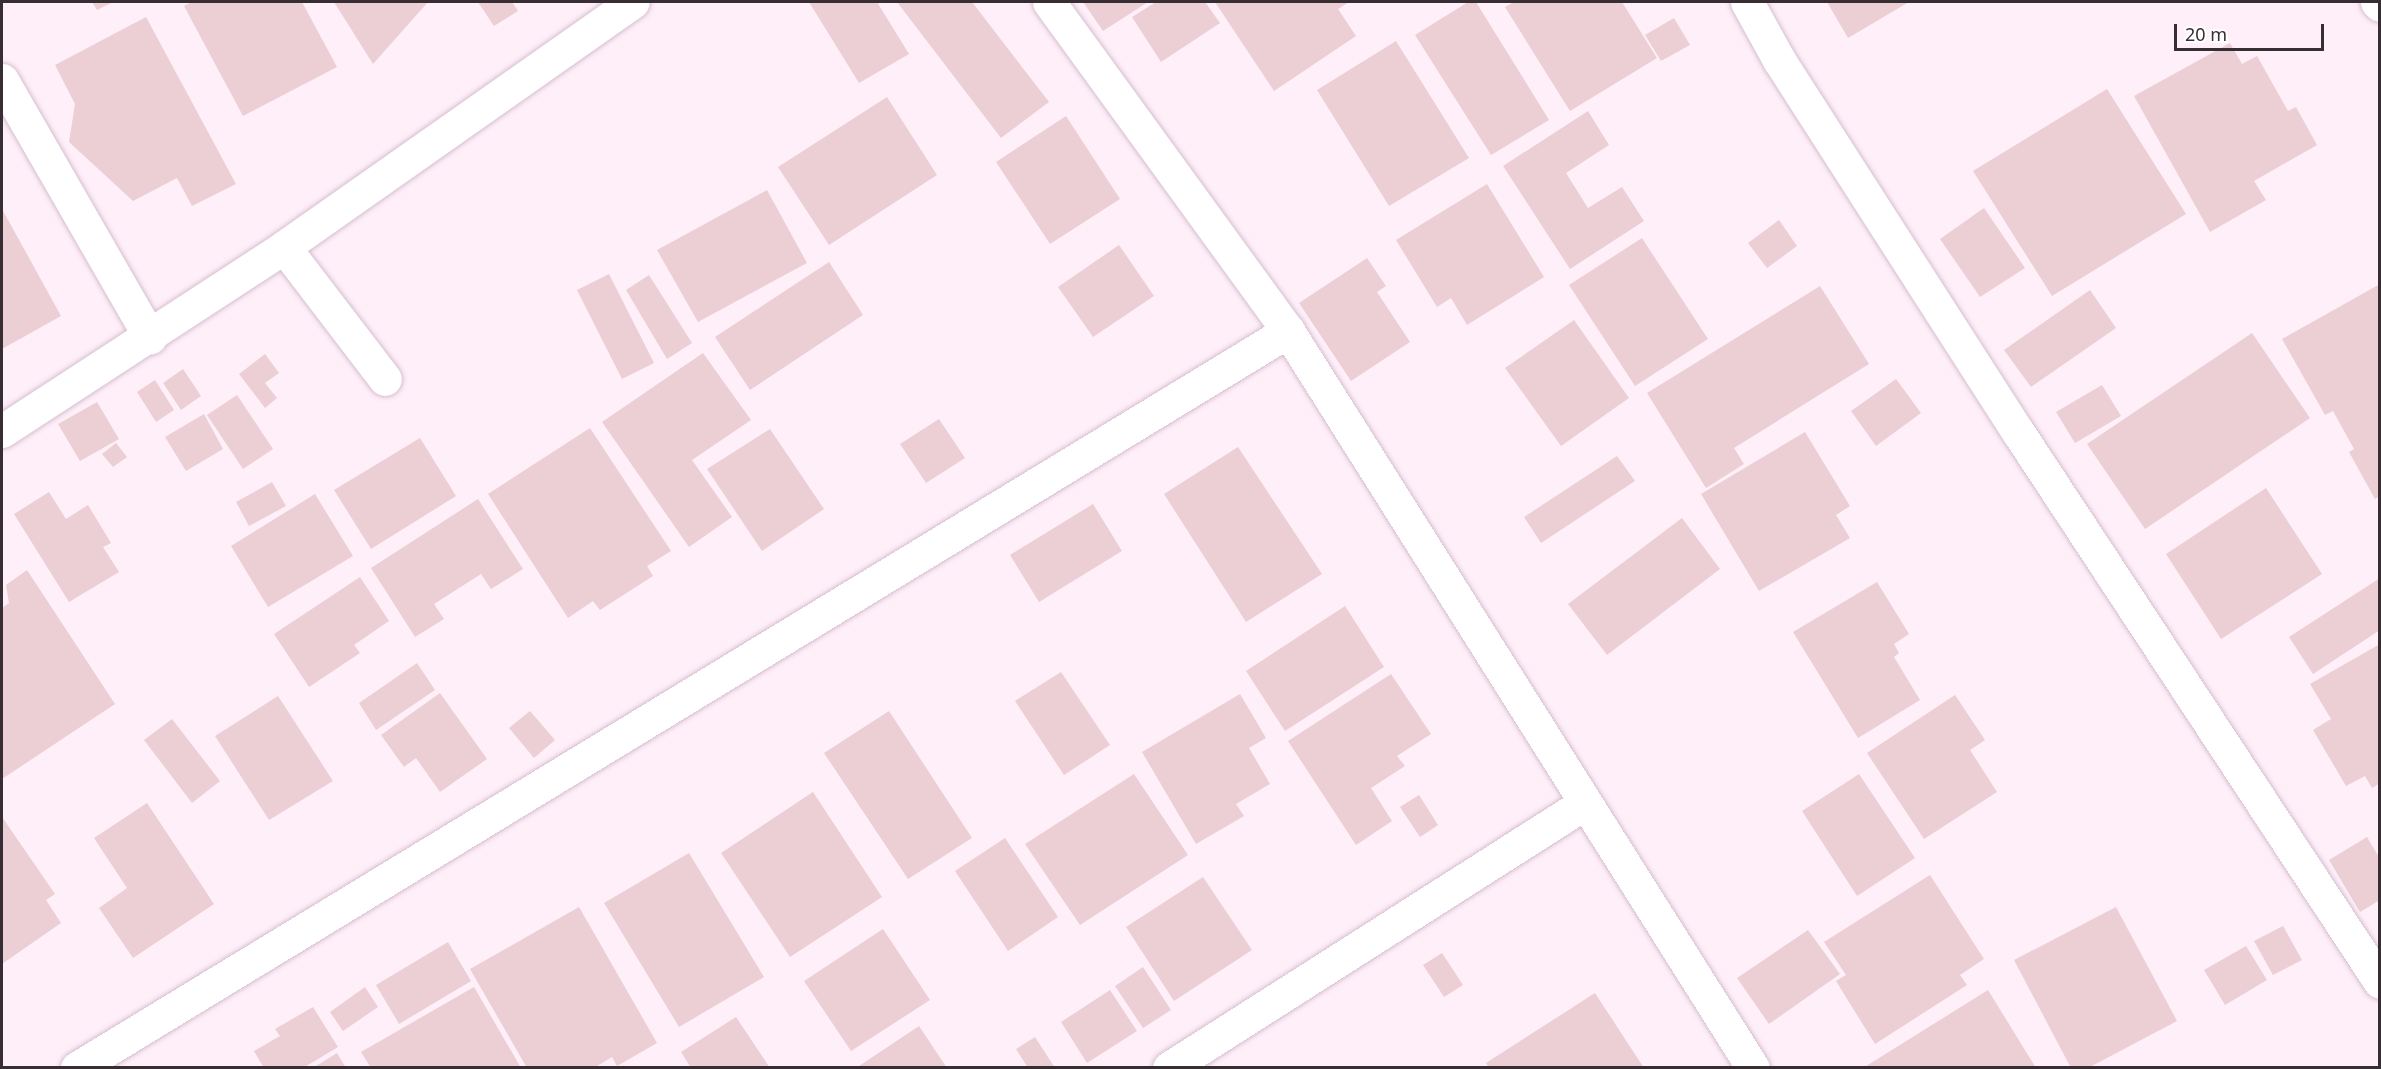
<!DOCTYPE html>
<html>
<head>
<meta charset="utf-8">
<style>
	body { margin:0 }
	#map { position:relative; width:2381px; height:1069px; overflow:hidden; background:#feeff9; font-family:"Noto Sans",sans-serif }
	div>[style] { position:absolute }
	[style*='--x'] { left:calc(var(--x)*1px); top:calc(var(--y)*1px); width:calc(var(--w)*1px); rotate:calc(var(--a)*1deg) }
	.building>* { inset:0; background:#ecced5 }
	.roads { filter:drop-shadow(0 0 2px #d6becf) drop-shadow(0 0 2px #d6becf) }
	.minor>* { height:33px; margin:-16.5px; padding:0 16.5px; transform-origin:16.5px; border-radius:16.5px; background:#fff }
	span { translate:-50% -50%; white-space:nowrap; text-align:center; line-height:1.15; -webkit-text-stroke:4.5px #fff; paint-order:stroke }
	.frame { position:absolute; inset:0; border:3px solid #372e34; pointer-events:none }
	.scale { position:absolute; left:2174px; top:24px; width:150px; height:27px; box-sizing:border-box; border:3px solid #372e34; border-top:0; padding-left:8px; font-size:18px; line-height:21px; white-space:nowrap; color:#372e34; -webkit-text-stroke:4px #fff; paint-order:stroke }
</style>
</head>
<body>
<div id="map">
	<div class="building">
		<div style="clip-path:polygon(92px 2px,113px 2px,97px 10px)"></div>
		<div style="clip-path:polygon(192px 2px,302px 2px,337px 67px,243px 116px,184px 6px)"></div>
		<div style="clip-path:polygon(334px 2px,428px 2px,373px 64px)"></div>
		<div style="clip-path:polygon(478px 2px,512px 2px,518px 11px,494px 26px)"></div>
		<div style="clip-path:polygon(809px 2px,877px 2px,909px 54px,859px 83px)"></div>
		<div style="clip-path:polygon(897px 2px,972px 2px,1049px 102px,1001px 138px)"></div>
		<div style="clip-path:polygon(1083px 2px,1148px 2px,1103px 31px)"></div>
		<div style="clip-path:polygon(1156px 2px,1205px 2px,1220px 23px,1161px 62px,1132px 17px)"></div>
		<div style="clip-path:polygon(1215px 2px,1349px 2px,1338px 9px,1356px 36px,1274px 91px)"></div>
		<div style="clip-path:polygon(1468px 2px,1476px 2px,1549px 120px,1491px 155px,1415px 35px)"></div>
		<div style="clip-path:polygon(1514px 2px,1622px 2px,1657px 58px,1570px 111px,1505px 7px)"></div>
		<div style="clip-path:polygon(1827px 2px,1909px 2px,1848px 38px)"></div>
		<div style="clip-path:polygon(146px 17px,236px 184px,192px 206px,177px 178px,133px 201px,69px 142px,75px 104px,55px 65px)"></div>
		<div style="clip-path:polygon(1674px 18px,1690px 45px,1661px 61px,1645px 35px)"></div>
		<div style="clip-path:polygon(1396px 41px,1469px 158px,1389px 206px,1317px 90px)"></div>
		<div style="clip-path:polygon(2230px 43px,2242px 64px,2257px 56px,2288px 111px,2296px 107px,2317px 145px,2254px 181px,2266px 200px,2210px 232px,2134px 96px)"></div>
		<div style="clip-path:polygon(2107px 89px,2186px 214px,2052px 296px,1973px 171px)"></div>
		<div style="clip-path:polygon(887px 97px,937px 175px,829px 245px,778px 167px)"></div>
		<div style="clip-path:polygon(1588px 111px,1609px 145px,1566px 173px,1588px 208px,1622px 187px,1644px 221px,1570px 269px,1503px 166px)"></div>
		<div style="clip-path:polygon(1066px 116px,1120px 199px,1050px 244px,996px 162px)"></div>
		<div style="clip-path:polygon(1487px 184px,1544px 277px,1467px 325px,1451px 298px,1437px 307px,1396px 240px)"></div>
		<div style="clip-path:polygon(767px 190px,807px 263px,698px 322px,657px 250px)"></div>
		<div style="clip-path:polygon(1984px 208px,2025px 268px,1980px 297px,1940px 239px)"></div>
		<div style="clip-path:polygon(2px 209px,61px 316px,2px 349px)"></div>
		<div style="clip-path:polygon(1779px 220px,1797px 246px,1767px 268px,1748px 243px)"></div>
		<div style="clip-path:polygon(1642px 238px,1708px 339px,1635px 386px,1569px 285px)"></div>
		<div style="clip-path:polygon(1119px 245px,1154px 296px,1093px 337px,1058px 287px)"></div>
		<div style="clip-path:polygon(1367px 258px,1386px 286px,1377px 292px,1410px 342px,1351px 381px,1299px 303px)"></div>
		<div style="clip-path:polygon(829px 262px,863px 315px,750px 390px,715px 337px)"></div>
		<div style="clip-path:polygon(609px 274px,654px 363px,622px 379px,577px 290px)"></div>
		<div style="clip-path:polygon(649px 275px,692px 343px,667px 359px,626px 290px)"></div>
		<div style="clip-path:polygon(2380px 284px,2380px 496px,2375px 499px,2349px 452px,2354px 449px,2333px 411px,2325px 415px,2282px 339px)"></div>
		<div style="clip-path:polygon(1820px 286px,1869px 364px,1734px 448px,1744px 464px,1706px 488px,1647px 393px)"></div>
		<div style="clip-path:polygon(2090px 290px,2116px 328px,2031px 387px,2004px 350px)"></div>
		<div style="clip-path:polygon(1574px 320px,1629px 398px,1561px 446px,1505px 368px)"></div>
		<div style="clip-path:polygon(2252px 333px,2310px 418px,2145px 529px,2087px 444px)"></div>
		<div style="clip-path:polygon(703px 353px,751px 420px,692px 460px,732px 517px,689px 547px,602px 422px)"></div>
		<div style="clip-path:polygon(265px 354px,279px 373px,265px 383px,277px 398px,265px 408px,239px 374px)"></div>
		<div style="clip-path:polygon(183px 369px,201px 396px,181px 410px,163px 383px)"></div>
		<div style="clip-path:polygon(1896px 379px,1921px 413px,1876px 446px,1851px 411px)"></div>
		<div style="clip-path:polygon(155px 380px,174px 410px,156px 422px,137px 392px)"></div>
		<div style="clip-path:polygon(2102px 385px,2121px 416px,2075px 443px,2056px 412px)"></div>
		<div style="clip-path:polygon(237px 395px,273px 449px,243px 469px,207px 415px)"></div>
		<div style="clip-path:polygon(97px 402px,119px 439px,80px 461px,58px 424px)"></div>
		<div style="clip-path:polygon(204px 414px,223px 449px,186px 471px,165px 437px)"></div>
		<div style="clip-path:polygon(939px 419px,965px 458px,926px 483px,900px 444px)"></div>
		<div style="clip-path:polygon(590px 428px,671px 551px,647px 566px,653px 576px,600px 610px,593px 601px,568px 618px,488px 494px)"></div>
		<div style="clip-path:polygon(770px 429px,824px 509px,762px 551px,707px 469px)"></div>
		<div style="clip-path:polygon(1805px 432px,1850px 506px,1836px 515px,1850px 538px,1759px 591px,1701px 494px)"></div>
		<div style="clip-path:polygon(420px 438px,456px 496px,371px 549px,334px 490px)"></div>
		<div style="clip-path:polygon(116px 443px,127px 457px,113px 467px,102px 454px)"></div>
		<div style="clip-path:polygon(1238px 447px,1322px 574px,1246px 622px,1164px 494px)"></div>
		<div style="clip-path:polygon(1617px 456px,1635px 481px,1541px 543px,1524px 517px)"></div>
		<div style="clip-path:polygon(272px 482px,286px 506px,249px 526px,236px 502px)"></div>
		<div style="clip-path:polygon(2266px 488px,2322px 574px,2221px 639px,2166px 554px)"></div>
		<div style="clip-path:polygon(49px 492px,66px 519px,88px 505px,111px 543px,103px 547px,119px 572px,69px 602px,14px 514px)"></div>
		<div style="clip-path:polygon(315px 494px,353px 556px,268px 607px,231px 546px)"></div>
		<div style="clip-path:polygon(478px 499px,523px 569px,491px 589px,481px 574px,434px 604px,444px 619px,415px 637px,371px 568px)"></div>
		<div style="clip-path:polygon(1093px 504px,1122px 551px,1039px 602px,1010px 555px)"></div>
		<div style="clip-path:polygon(1682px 518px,1720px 569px,1607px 655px,1568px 604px)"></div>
		<div style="clip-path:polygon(27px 570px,115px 704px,2px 779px,2px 608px,9px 603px,6px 585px)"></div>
		<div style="clip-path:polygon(360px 577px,389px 621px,354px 645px,360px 653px,309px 687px,274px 634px)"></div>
		<div style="clip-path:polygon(2380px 578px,2380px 630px,2313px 674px,2289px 637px)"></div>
		<div style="clip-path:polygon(1877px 582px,1909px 634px,1894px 644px,1899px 653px,1894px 657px,1920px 700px,1858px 738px,1793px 632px)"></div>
		<div style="clip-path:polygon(1345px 606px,1384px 667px,1285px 731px,1246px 671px)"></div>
		<div style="clip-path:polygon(2380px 644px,2380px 783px,2372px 788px,2365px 776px,2346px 786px,2313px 730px,2331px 719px,2310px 684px)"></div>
		<div style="clip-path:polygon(417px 663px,435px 690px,376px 730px,359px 703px)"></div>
		<div style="clip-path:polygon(1061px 672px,1110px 745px,1064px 775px,1015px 701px)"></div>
		<div style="clip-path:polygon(1391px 674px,1431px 734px,1397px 756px,1405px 766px,1371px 788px,1392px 821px,1356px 845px,1288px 741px)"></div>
		<div style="clip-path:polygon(440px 693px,487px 759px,440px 792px,416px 758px,404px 767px,381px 735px)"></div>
		<div style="clip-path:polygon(1240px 694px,1266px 738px,1249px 748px,1270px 784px,1236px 804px,1244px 816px,1196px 844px,1142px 752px)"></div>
		<div style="clip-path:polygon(1955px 695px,1985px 740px,1970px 750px,1997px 792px,1924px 839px,1867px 753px)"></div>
		<div style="clip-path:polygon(278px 696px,333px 781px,269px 820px,215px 736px)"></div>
		<div style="clip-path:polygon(530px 711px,555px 740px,534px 758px,509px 728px)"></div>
		<div style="clip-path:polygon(889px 711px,972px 838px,908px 879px,824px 753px)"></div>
		<div style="clip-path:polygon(172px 719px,220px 781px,192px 803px,144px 740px)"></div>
		<div style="clip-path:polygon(1134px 774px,1188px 855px,1080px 925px,1025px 844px)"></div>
		<div style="clip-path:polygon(1859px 774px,1915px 858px,1857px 896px,1802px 811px)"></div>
		<div style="clip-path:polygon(813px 792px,882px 897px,790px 957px,721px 853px)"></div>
		<div style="clip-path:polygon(1419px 795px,1438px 825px,1420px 837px,1400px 807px)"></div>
		<div style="clip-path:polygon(147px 803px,214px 904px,133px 958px,99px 908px,127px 888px,94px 838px)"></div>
		<div style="clip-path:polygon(2px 817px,55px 894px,46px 900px,61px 923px,2px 964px)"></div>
		<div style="clip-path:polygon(2367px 837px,2380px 859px,2380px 900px,2360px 912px,2329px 860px)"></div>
		<div style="clip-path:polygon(1005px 838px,1058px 917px,1008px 951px,955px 871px)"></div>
		<div style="clip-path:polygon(689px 853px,764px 977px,679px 1027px,604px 903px)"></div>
		<div style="clip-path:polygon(1930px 875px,1984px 959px,1960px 975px,1967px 985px,1875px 1044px,1836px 981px,1846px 975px,1824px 942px)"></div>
		<div style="clip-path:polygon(1203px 877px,1252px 950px,1174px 1001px,1126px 927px)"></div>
		<div style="clip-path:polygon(579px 907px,657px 1043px,617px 1066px,612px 1057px,594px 1068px,527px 1068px,470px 969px)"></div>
		<div style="clip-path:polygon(2116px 907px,2177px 1021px,2088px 1068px,2071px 1068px,2014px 960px)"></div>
		<div style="clip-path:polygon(2283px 926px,2302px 960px,2273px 975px,2254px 941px)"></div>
		<div style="clip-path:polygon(883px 929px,930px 1000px,851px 1051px,804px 981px)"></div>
		<div style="clip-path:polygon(1808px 930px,1840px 974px,1769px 1024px,1737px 978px)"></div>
		<div style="clip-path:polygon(448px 942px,471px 981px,399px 1024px,376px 985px)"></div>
		<div style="clip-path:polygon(2246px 946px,2267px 980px,2225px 1005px,2204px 970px)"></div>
		<div style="clip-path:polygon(1442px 953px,1463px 985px,1444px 997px,1423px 965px)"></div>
		<div style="clip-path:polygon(1143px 967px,1171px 1010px,1143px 1028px,1115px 986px)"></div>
		<div style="clip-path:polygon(365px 987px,378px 1007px,343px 1031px,330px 1012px)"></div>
		<div style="clip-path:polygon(474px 987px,521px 1068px,371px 1068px,361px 1052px)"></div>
		<div style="clip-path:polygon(1110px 990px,1137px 1031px,1087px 1063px,1061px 1022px)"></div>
		<div style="clip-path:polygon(1988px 990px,2036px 1068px,1863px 1068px)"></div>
		<div style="clip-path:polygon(1595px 993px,1644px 1068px,1489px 1068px,1486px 1063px)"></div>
		<div style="clip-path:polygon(313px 1007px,338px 1047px,303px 1068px,264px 1068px,254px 1051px,280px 1036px,275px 1029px)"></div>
		<div style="clip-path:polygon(736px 1017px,770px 1068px,691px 1068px,681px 1052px)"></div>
		<div style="clip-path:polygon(919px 1026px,947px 1068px,856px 1068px)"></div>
		<div style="clip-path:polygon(1035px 1037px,1055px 1068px,1028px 1068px,1016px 1049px)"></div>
		<div style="clip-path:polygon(337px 1053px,346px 1068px,313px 1068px)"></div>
	</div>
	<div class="roads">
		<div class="minor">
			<div style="--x:1049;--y:2;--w:407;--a:54"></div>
			<div style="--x:1288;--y:331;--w:871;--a:57.75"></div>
			<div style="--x:1747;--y:2;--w:66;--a:61.1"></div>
			<div style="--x:1779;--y:60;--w:442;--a:57.3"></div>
			<div style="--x:2018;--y:432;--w:658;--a:56.65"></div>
			<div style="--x:2377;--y:2;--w:4;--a:45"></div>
			<div style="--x:2;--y:80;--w:297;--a:60.1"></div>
			<div style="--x:284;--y:247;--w:166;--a:52.6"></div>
			<div style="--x:2;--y:431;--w:337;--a:-33.1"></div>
			<div style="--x:284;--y:247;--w:426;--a:-35.1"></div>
			<div style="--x:77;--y:1068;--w:1418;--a:-31.32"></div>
			<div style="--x:1169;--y:1068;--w:493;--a:-32.5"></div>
		</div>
	</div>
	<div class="frame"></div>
	<div class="scale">20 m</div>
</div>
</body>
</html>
